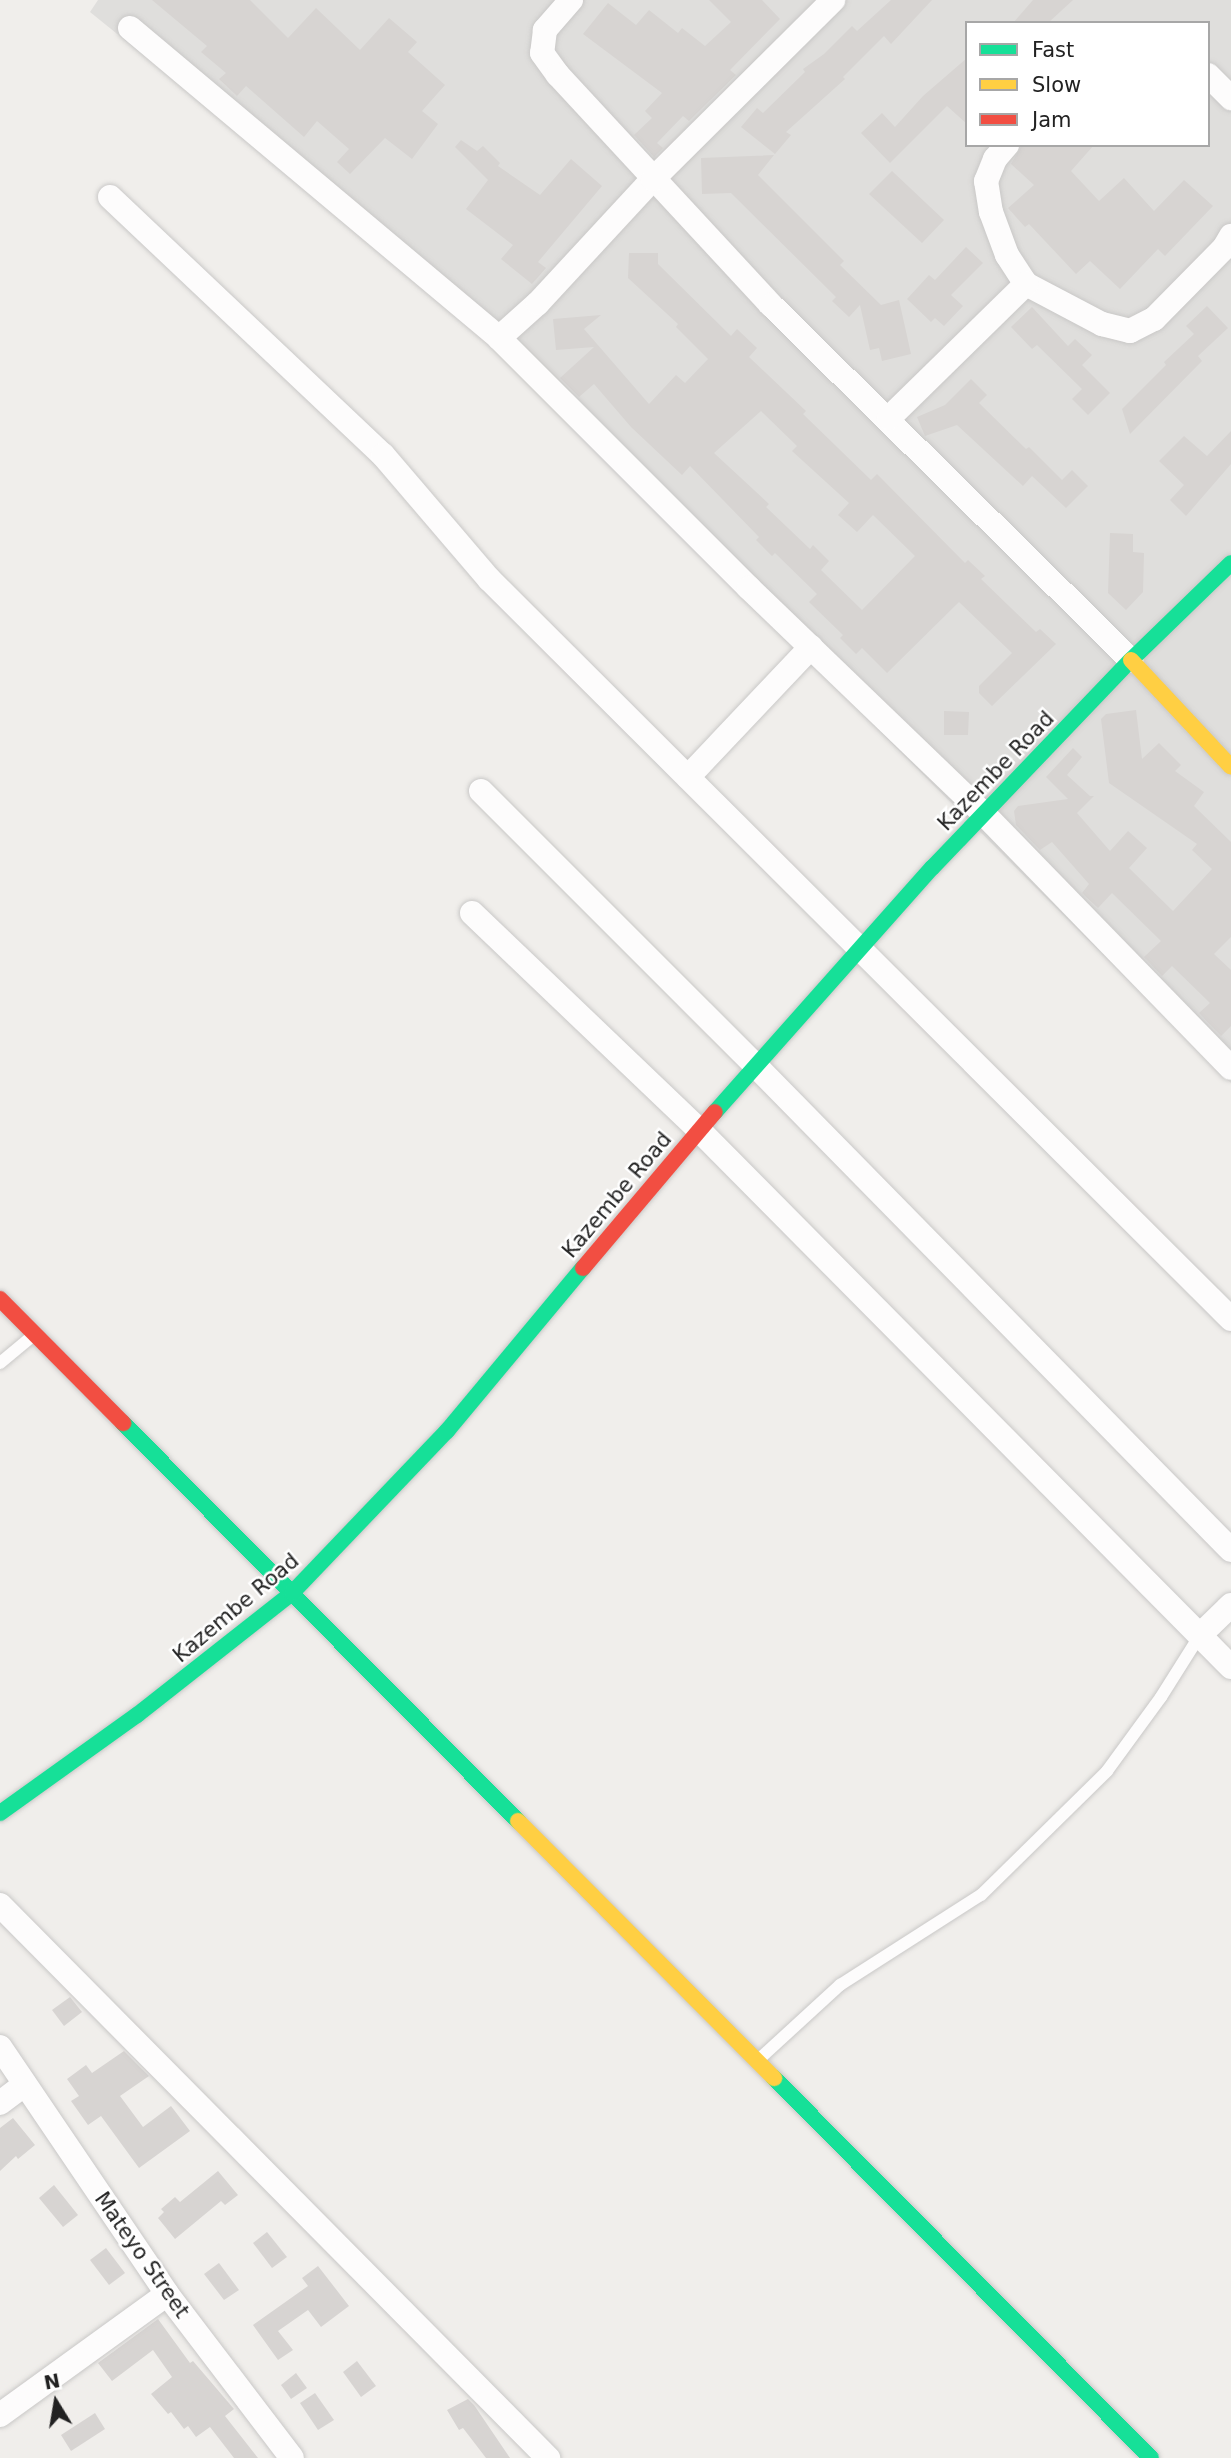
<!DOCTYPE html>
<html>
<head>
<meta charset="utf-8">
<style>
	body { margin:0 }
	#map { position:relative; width:1231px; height:2458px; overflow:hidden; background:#f0eeeb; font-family:"DejaVu Sans",sans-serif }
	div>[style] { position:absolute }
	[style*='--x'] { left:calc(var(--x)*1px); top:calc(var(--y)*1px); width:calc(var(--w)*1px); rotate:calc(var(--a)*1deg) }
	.residential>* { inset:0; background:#dfdedc }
	.building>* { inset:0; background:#d7d4d2 }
	.roads { filter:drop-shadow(0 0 2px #c9c8c7) drop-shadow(0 0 2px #c9c8c7) }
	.lane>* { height:12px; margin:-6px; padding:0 6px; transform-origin:6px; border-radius:6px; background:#fdfcfc }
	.street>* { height:24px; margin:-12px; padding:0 12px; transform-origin:12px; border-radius:12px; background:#fdfcfc }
	.fast>* { height:16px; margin:-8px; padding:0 8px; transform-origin:8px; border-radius:8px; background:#16e098 }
	.slow>* { height:16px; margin:-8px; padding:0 8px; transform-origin:8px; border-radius:8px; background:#ffcf43 }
	.jam>* { height:16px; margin:-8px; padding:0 8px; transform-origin:8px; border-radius:8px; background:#f24e42 }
	span { translate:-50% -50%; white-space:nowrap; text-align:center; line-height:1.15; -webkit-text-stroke:5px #fff; paint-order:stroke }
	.street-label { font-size:21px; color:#222 }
	.legend { position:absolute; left:965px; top:21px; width:245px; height:126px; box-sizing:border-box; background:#fff; border:2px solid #a7a7a7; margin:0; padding:9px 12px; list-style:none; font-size:21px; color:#222 }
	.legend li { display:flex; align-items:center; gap:14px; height:35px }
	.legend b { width:35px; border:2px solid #a7a7a7 }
	.north { position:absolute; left:21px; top:2367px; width:70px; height:70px; -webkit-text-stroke:5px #fff; paint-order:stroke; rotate:349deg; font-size:19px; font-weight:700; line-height:28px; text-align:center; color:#222 }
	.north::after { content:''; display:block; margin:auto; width:24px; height:32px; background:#222; clip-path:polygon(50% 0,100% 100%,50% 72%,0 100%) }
</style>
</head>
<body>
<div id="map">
	<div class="residential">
		<div style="clip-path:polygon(evenodd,98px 0,1231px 0,1231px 1083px,461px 312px,90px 12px,98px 0,967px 23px,1208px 23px,1208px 145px,967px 145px,967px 23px)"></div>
	</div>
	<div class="building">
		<div style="clip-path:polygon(152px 0,250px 0,288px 38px,316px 8px,360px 50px,389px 18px,417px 42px,408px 52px,445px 85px,422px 111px,438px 124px,412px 159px,385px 138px,350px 174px,337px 162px,349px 149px,317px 121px,304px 137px,246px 86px,237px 96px,219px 79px,226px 73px,201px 52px,207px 46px)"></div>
		<div style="clip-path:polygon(709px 0,762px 0,780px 19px,730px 70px,736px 75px,689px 121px,683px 116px,657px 143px,663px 148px,654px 157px,634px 135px,652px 118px,645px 111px,662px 93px,583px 34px,608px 3px,636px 25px,649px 10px,678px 33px,682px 28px,705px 46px,731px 22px)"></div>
		<div style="clip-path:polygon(891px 0,932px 0,891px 44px,884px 36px,843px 77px,845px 79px,786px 132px,791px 135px,775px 154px,741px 127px,757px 108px,763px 113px,805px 72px,803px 69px,824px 54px,852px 26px,857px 31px)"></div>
		<div style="clip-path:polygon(1033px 0,1073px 0,1048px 23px,1013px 23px)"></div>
		<div style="clip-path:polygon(967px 58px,967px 124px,947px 106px,890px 163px,861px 133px,882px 113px,895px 127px,923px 96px)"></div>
		<div style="clip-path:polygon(461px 140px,477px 151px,483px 146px,500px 163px,498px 166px,540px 195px,571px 159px,602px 186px,538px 262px,546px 268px,532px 284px,501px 259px,513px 245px,466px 209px,488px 180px,455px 147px)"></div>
		<div style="clip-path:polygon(1022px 145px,1094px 145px,1071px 171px,1099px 201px,1124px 178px,1154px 211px,1184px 180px,1213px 206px,1165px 256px,1158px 249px,1120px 289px,1090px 261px,1076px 274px,1029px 224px,1025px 227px,1008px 208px,1034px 185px,1011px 164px)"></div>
		<div style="clip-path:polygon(774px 155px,758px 175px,844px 261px,840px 265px,881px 305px,899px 300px,911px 354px,882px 361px,879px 348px,870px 350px,860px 305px,849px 317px,832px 301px,836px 297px,731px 193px,702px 194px,701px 158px)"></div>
		<div style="clip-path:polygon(892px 171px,944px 220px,922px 243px,869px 194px)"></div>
		<div style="clip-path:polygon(966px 247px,983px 263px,951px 295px,963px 306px,944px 326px,935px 318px,931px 322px,907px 299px,929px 275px,935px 280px)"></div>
		<div style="clip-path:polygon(evenodd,629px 253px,658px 253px,658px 264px,731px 336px,737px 329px,757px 348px,749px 357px,806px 411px,803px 414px,871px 480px,877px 474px,965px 563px,968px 560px,985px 576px,981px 579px,1036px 632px,1040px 629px,1056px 644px,992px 706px,979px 693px,979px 686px,1012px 653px,959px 602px,887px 673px,862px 648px,856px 654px,840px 638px,843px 635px,809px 602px,817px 594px,775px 553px,772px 556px,756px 540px,759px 537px,690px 466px,682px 475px,631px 427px,594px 384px,579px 397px,560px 378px,594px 347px,556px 350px,553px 319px,601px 315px,584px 329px,649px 404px,676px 375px,685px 383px,708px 359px,676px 327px,678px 324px,628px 278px,629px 253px,761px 411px,797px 446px,792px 451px,849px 503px,838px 515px,857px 532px,873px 515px,915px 556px,862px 610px,821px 570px,829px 561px,813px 545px,810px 549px,766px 507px,769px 504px,714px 453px,761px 411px)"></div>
		<div style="clip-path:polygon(1207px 306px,1228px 328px,1198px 356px,1202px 361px,1130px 434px,1122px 409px,1166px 365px,1164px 362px,1194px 334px,1186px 326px)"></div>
		<div style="clip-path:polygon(1032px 307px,1068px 346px,1075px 339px,1092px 355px,1082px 365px,1110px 393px,1088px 415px,1072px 399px,1082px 389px,1037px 345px,1032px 349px,1011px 327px)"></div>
		<div style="clip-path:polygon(971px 379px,987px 395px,979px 403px,1026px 449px,1029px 447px,1062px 480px,1072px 470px,1088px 486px,1066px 508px,1032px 476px,1023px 486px,957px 425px,925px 436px,917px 417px,945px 405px)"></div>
		<div style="clip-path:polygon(1231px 431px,1231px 464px,1186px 516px,1170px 500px,1184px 485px,1159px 461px,1184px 436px,1207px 456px)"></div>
		<div style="clip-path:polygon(1110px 533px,1133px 534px,1133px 552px,1144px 553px,1143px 592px,1126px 610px,1108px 593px)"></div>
		<div style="clip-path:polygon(1136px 710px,1142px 759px,1159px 743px,1181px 765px,1175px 771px,1204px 792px,1194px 806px,1231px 842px,1231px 937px,1214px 954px,1231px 970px,1231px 1026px,1221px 1036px,1199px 1013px,1210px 1003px,1172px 966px,1162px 976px,1144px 957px,1161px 941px,1112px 893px,1098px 908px,1082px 893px,1089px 884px,1052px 842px,1040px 850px,1016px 825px,1014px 811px,1018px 806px,1068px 799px,1046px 777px,1073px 748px,1082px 757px,1067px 775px,1090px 796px,1094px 796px,1077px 813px,1110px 851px,1128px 831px,1147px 848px,1129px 868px,1173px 911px,1212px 869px,1192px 850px,1197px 844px,1109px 783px,1101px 719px,1106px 714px)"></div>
		<div style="clip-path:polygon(944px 711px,969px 712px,968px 735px,944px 735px)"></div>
		<div style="clip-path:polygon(70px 1997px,82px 2012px,64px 2026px,52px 2010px)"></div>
		<div style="clip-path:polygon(124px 2051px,149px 2076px,120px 2096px,143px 2127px,171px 2106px,190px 2131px,139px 2168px,101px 2116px,88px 2125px,71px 2101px,79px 2096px,67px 2079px,86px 2065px,92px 2073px)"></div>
		<div style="clip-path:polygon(13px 2118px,35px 2145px,18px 2159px,16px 2156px,0 2171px,0 2128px)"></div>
		<div style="clip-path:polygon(218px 2171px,238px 2195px,225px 2205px,221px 2201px,175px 2239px,158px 2218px,164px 2212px,161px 2209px,175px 2197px,180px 2202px)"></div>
		<div style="clip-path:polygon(54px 2185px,78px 2215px,63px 2227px,39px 2198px)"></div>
		<div style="clip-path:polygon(267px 2232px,287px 2257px,272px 2268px,253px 2243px)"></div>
		<div style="clip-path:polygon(106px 2248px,125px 2273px,109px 2285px,90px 2260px)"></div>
		<div style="clip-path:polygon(219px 2263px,239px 2290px,224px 2300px,204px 2274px)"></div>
		<div style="clip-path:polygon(318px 2266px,349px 2306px,321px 2327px,308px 2310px,278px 2331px,293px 2350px,278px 2360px,253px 2325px,308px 2286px,302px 2278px)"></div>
		<div style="clip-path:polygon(158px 2319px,190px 2363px,193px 2361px,234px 2409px,225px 2416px,258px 2458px,234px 2458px,210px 2427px,196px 2437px,188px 2426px,184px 2429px,171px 2412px,168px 2414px,151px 2394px,172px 2377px,153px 2350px,112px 2381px,98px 2363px)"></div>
		<div style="clip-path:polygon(357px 2361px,376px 2386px,361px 2397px,343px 2372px)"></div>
		<div style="clip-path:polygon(296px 2373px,307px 2388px,291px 2399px,281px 2385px)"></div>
		<div style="clip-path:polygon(315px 2393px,334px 2420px,318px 2430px,300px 2403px)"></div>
		<div style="clip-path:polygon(468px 2399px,474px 2405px,510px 2458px,486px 2458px,463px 2428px,459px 2430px,447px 2410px)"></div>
		<div style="clip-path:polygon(95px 2413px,105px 2429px,71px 2451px,61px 2435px)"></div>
	</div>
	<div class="roads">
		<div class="lane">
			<div style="--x:0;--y:1363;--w:45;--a:-39.6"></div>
			<div style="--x:757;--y:2061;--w:113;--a:-42.5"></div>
			<div style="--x:840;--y:1985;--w:167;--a:-32.6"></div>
			<div style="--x:981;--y:1895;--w:177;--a:-44.5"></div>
			<div style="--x:1107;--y:1771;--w:92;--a:-53.9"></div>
			<div style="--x:1161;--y:1697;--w:73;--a:-57.8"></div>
		</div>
		<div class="street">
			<div style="--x:571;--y:0;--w:40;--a:131"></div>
			<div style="--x:545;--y:30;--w:23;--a:97"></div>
			<div style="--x:542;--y:53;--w:27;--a:54"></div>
			<div style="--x:558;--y:75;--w:313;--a:47.2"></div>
			<div style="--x:771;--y:305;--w:506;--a:44.6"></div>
			<div style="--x:130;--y:28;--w:482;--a:40"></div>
			<div style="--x:499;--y:338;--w:354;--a:45"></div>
			<div style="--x:749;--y:588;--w:326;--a:43.9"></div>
			<div style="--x:984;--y:814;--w:354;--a:45.8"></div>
			<div style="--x:1208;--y:75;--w:33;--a:45"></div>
			<div style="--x:1007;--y:145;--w:18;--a:131"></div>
			<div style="--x:995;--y:159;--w:24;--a:112"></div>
			<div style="--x:986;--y:181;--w:31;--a:81"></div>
			<div style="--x:991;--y:212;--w:46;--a:69.6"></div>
			<div style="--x:1007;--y:255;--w:35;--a:57"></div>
			<div style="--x:1026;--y:284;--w:86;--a:27.8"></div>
			<div style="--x:1102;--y:324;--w:29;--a:14"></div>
			<div style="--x:1130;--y:331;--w:27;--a:-27"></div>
			<div style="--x:1154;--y:319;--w:100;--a:-45.4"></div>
			<div style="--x:1224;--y:248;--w:14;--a:-60"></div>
			<div style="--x:110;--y:197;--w:376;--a:43.4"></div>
			<div style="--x:383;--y:455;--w:163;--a:49.5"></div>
			<div style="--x:489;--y:579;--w:1048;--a:44.92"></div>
			<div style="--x:499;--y:338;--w:52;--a:-41.9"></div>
			<div style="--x:538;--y:303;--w:169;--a:-47.2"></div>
			<div style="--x:653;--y:179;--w:254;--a:-44.8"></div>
			<div style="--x:889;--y:418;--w:192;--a:-44.4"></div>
			<div style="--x:688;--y:777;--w:179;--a:-46.6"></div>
			<div style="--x:481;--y:791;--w:389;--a:45"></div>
			<div style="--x:756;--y:1066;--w:678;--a:45.54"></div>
			<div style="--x:472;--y:913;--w:314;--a:43.7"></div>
			<div style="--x:699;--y:1130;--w:756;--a:45.27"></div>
			<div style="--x:1200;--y:1635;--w:43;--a:-44.1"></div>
			<div style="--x:0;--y:1905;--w:779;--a:45.26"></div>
			<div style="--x:0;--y:2047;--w:298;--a:55.9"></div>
			<div style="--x:167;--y:2294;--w:206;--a:52.7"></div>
			<div style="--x:0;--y:2103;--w:31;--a:-37"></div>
			<div style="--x:0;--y:2415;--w:206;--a:-35.9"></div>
		</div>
		<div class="fast">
			<div style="--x:715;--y:1112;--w:327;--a:-48.4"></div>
			<div style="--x:932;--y:868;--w:288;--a:-46.3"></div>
			<div style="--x:1131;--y:660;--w:139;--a:-44.1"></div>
			<div style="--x:123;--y:1423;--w:561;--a:45.22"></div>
			<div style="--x:0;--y:1813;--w:168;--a:-35.6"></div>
			<div style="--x:137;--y:1715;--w:197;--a:-38.2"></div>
			<div style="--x:292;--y:1593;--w:224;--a:-46.3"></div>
			<div style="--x:447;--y:1431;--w:212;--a:-50.2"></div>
			<div style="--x:774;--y:2078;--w:535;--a:45.23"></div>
		</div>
		<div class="slow">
			<div style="--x:1131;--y:660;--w:146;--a:46.9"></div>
			<div style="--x:518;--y:1821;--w:363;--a:45.1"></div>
		</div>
		<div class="jam">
			<div style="--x:583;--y:1268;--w:204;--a:-49.8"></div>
			<div style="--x:0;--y:1299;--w:175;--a:45.2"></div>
		</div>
	</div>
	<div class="street-label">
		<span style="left:996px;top:771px;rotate:-46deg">Kazembe Road</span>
		<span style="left:617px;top:1195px;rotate:-50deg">Kazembe Road</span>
		<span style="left:236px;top:1608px;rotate:-40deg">Kazembe Road</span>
		<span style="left:142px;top:2255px;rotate:55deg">Mateyo Street</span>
	</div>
	<ul class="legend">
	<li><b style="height:9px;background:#16e098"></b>Fast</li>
	<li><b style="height:9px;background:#ffcf43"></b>Slow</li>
	<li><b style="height:9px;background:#f24e42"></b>Jam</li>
	</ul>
	<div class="north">N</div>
</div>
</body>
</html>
